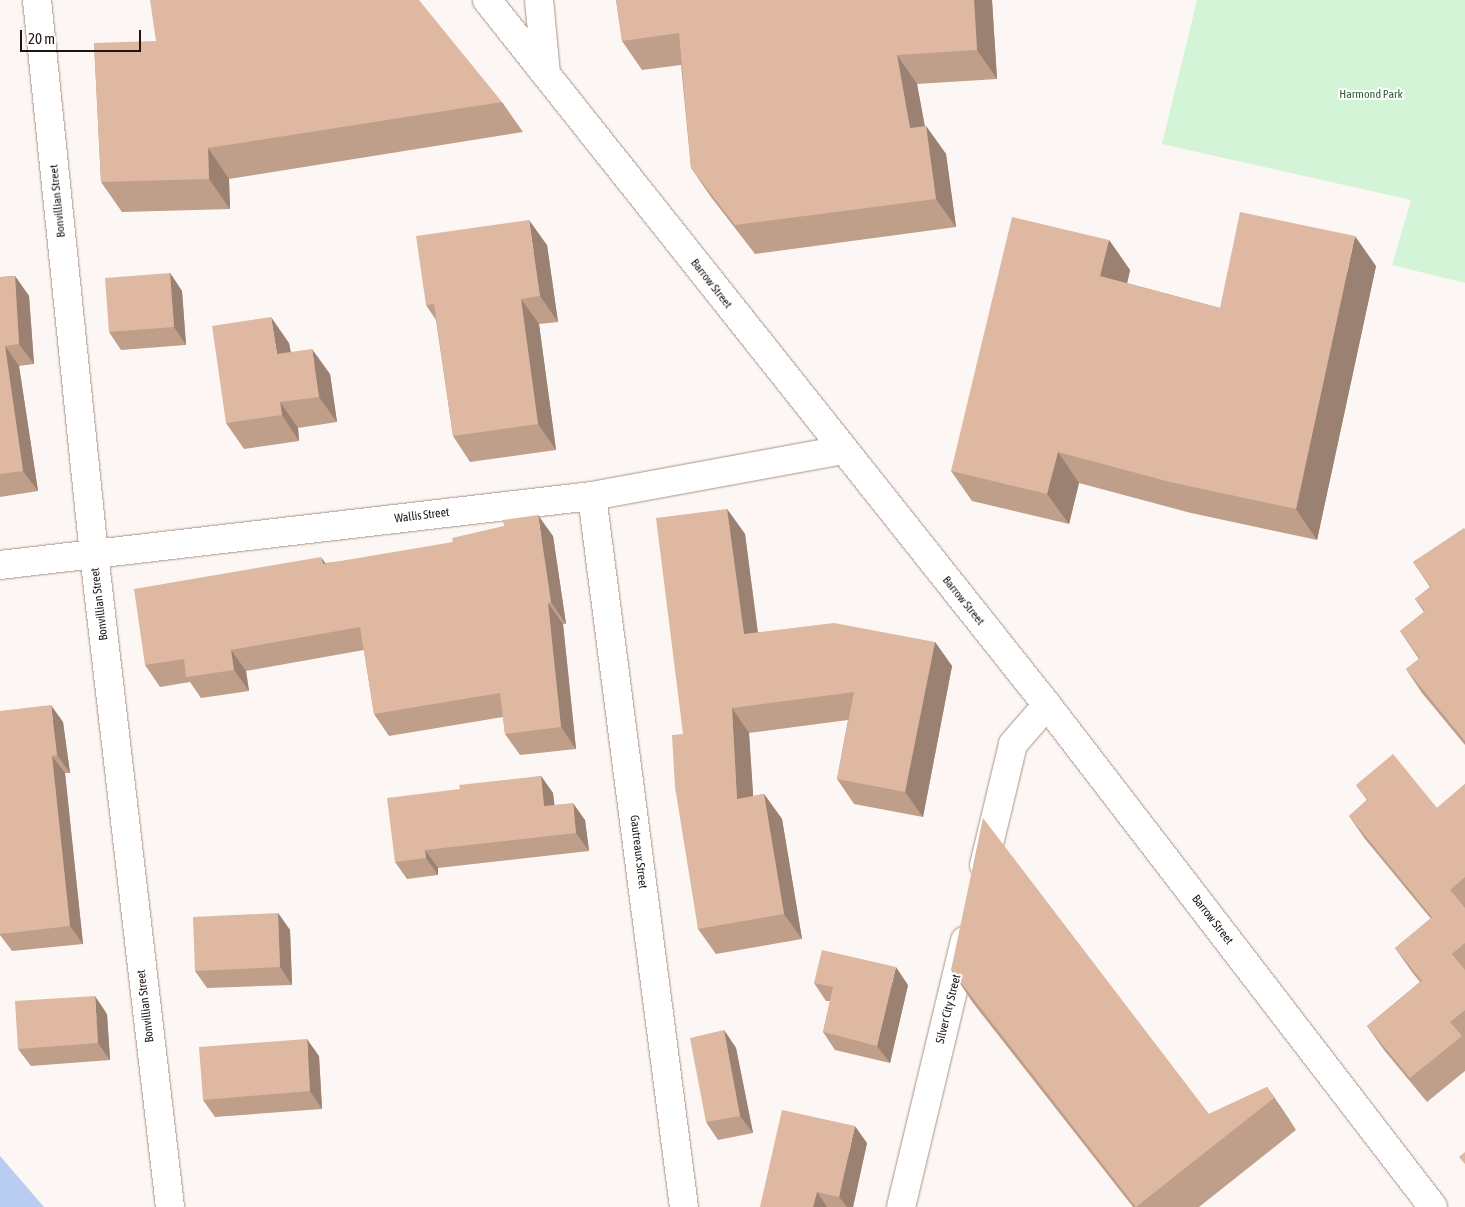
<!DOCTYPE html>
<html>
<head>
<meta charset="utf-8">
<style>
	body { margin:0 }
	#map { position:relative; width:1465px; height:1207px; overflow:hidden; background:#fcf7f4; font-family:"Asap Condensed",sans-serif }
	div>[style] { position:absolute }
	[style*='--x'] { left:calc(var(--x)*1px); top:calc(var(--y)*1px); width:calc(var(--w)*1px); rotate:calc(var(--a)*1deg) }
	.green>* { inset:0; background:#d3f4d7 }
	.water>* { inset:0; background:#b9cdf0 }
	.roads { filter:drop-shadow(0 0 1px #aa9286) drop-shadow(0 0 1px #aa9286) }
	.street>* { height:28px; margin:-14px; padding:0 14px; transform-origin:14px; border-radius:14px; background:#fff }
	.secondary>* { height:28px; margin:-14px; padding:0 14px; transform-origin:14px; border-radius:14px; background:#fff }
	.wall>* { inset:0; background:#bf9e8a }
	.shaded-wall>* { inset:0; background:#9b8171 }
	.building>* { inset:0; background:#deb8a1 }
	span { translate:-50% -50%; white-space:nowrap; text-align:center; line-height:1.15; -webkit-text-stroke:4px #fff; paint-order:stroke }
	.park-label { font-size:12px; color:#2d5f37 }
	.street-label { font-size:12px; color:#1e1511 }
	.scale { position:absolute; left:20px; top:30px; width:121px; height:22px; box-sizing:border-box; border:2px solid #1e1511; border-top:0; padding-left:6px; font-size:15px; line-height:18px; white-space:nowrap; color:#1e1511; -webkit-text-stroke:4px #fff; paint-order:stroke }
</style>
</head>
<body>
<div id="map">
	<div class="green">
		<div style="clip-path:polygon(1197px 0,1465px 0,1465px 283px,1392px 265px,1411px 200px,1162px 144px)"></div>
	</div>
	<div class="water">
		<div style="clip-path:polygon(0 1156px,44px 1207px,0 1207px)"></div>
	</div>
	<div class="roads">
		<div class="street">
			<div style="--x:37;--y:0;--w:557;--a:84.13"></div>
			<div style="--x:94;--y:554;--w:657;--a:83.36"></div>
			<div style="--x:539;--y:0;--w:74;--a:84.6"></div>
			<div style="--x:592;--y:496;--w:717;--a:82.63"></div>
			<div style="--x:0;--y:565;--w:596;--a:-6.65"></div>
			<div style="--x:592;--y:496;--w:254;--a:-10.4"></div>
			<div style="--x:984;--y:865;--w:124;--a:-76.5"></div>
			<div style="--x:1013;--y:744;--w:52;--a:-48.9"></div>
			<div style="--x:901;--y:1207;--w:274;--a:-76.5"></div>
		</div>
		<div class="secondary">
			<div style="--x:487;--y:0;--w:900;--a:51.54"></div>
			<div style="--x:1047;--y:705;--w:633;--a:52.44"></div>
		</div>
	</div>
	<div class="wall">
		<div style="clip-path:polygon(616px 0,992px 0,997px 79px,917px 84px,925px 126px,926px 126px,946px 154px,956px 227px,755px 254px,711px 197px,691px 168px,681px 65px,642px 70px,622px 41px)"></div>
		<div style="clip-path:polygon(94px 43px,502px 102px,523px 132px,229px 179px,230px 209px,122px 212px,101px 182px)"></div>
		<div style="clip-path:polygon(1109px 240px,1130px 270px,1127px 283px,1220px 308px,1376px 266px,1317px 540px,1191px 513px,1079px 483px,1069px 524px,972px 501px,951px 471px)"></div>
		<div style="clip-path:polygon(547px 245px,558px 322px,539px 324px,556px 450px,470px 462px,453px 436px,436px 320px,426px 305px)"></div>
		<div style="clip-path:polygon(170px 273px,182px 291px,186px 345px,121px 350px,109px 332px)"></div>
		<div style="clip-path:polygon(15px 276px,29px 296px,34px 364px,19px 366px,38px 491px,0 497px,0 277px)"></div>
		<div style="clip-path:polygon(289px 343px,291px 352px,330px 374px,337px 422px,298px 428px,299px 441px,244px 449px,226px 423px)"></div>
		<div style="clip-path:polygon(727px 509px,745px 534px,758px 632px,935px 642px,952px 666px,923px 817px,854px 804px,837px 779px,848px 720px,749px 733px,753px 796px,764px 794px,782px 819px,802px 939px,716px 954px,698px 929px,683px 734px)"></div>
		<div style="clip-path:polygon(1465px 529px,1465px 745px,1422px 693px,1406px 669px,1419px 659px,1400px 631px,1424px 612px,1415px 599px,1430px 587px,1413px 562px)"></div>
		<div style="clip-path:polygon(553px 536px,566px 624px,563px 624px,576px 749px,520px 755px,505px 734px,503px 717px,389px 736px,374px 714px,364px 650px,246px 671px,249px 691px,201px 698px,190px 682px,160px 687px,145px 665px,326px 563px)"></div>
		<div style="clip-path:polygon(0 711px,63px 722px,70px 773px,65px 773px,83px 944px,12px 951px,0 935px)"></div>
		<div style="clip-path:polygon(541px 776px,553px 793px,554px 805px,585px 820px,589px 851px,438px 868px,438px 875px,407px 879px,395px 862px,460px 789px)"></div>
		<div style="clip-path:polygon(1465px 784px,1465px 1071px,1427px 1102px,1384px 1050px,1367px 1026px,1420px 982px,1412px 972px,1395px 948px,1431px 919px,1365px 839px,1349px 816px,1367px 800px,1356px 785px,1437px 808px)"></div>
		<div style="clip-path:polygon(278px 913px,290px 930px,292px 985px,207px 988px,195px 971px)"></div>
		<div style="clip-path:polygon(951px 970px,1209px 1114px,1267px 1087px,1296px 1130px,1199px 1207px,1133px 1207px,973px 1003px)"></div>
		<div style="clip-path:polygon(814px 983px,908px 985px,890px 1063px,835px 1050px,823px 1032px,830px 1001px,826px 1001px)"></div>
		<div style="clip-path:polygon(107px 1014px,110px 1060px,31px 1066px,18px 1049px)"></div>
		<div style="clip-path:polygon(724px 1030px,736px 1048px,753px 1133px,718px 1140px,706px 1122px)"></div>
		<div style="clip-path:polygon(319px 1056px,322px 1109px,215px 1117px,203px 1100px)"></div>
		<div style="clip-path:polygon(867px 1143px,853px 1207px,760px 1207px)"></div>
	</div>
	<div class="shaded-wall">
		<div style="clip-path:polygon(974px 0,992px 0,997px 79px,977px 50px)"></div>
		<div style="clip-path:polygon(897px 55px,917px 84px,930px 157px,910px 128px)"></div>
		<div style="clip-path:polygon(926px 126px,946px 154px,956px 227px,936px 199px)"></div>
		<div style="clip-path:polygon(208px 148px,229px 179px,230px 209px,209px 179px)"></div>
		<div style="clip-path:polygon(529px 220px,547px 245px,558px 322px,540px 296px)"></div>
		<div style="clip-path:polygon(1355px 236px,1376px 266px,1317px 540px,1296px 509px)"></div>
		<div style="clip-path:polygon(1109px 240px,1130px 270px,1122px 306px,1100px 276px)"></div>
		<div style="clip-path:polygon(170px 273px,182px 291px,186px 345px,174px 327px)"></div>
		<div style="clip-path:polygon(15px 276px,29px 296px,34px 364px,19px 344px)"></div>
		<div style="clip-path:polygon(521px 299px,539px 324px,556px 450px,538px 424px)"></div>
		<div style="clip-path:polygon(271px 317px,289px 343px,295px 380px,277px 354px)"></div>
		<div style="clip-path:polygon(5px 346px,19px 366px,38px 491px,23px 471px)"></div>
		<div style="clip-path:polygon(312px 349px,330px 374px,337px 422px,319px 397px)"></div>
		<div style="clip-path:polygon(280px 402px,298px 428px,299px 441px,282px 415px)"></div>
		<div style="clip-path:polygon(1058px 452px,1079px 483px,1069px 524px,1047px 494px)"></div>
		<div style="clip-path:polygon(727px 509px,745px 534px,761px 659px,744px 634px)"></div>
		<div style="clip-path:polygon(538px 515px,553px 536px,566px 624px,551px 602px)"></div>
		<div style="clip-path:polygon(321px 557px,336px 578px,323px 564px)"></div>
		<div style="clip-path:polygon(548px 603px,563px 624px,576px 749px,561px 727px)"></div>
		<div style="clip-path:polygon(935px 642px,952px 666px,923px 817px,905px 792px)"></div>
		<div style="clip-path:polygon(231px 650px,246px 671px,249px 691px,234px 670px)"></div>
		<div style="clip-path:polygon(51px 705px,63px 722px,70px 773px,57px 755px)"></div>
		<div style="clip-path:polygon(732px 708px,749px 733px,755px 823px,737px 799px)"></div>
		<div style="clip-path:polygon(52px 756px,65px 773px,83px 944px,70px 926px)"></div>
		<div style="clip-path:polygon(541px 776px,553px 793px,557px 824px,544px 806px)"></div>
		<div style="clip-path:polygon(764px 794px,782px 819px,802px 939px,784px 914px)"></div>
		<div style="clip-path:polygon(573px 803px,585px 820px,589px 851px,576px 833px)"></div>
		<div style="clip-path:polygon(425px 850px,438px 868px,438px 875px,426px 858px)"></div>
		<div style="clip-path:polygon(278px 913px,290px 930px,292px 985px,280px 967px)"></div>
		<div style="clip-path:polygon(896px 967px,908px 985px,890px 1063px,877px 1046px)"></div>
		<div style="clip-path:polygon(95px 996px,107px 1014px,110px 1060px,98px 1043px)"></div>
		<div style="clip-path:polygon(724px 1030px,736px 1048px,753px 1133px,740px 1116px)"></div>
		<div style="clip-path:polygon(307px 1039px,319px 1056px,322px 1109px,310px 1091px)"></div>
		<div style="clip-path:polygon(1267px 1087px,1289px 1119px,1296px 1130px,1274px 1098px)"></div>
		<div style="clip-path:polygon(855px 1126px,867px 1143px,853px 1207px,847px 1207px,839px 1197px)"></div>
		<div style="clip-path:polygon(817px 1192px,827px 1207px,813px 1207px)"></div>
	</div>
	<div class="building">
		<div style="clip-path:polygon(150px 0,419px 0,502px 102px,208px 148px,209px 179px,101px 182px,94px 43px,156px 41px)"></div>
		<div style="clip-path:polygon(616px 0,974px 0,977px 50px,897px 55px,910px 128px,926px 126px,936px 199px,735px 225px,691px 168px,679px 33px,622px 41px)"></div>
		<div style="clip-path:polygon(1240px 212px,1355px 236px,1296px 509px,1170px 482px,1058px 452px,1047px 494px,951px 471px,1012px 217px,1109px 240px,1100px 276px,1220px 308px)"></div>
		<div style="clip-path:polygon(529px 220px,540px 296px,521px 299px,538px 424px,453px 436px,434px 304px,426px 305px,416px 236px)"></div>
		<div style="clip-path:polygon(170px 273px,174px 327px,109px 332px,105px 278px)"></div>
		<div style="clip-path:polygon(15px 276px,19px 344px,5px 346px,23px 471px,0 474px,0 277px)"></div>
		<div style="clip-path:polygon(271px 317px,277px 354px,312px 349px,319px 397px,280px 402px,282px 415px,226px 423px,212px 326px)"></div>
		<div style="clip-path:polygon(727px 509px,744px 634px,834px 623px,935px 642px,905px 792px,837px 779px,854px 692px,732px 708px,737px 799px,764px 794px,784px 914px,698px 929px,675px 787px,672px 735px,683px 734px,656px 518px)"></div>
		<div style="clip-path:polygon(538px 515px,551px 602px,548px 603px,561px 727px,505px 734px,500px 693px,374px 714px,360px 627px,231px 650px,234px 670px,186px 677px,184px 659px,145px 665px,134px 589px,321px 557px,323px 564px,453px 542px,452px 538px,504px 526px,503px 520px)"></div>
		<div style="clip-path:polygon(1464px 528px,1465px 529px,1465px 741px,1406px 669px,1420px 658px,1400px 631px,1425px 611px,1415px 599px,1431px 587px,1413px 562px)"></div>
		<div style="clip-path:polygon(51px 705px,57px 755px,52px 756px,70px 926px,0 934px,0 711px)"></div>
		<div style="clip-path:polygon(1393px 754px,1437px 808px,1465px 784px,1465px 877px,1450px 890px,1465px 908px,1465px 943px,1452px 954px,1465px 970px,1465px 1010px,1450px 1022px,1462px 1036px,1410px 1078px,1367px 1026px,1422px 981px,1395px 948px,1432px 917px,1349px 816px,1368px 800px,1356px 785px)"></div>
		<div style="clip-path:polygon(541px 776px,544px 806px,573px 803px,576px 833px,425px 850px,426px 858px,395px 862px,387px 798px,460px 789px,459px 785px)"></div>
		<div style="clip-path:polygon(983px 818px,1209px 1114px,1267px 1087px,1274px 1098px,1136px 1207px,951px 970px)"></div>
		<div style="clip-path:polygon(278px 913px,280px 967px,195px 971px,193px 917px)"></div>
		<div style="clip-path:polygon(822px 950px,896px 967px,877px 1046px,823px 1032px,833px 987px,814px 983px)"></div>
		<div style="clip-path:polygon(95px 996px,98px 1043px,18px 1049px,15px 1001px)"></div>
		<div style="clip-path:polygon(724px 1030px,740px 1116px,706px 1122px,690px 1038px)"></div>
		<div style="clip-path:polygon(307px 1039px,310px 1091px,203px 1100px,199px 1047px)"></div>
		<div style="clip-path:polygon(782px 1110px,855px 1126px,839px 1197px,817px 1192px,813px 1207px,760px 1207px)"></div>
		<div style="clip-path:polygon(1465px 1152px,1465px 1164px,1459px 1157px)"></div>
	</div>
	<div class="park-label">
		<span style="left:1371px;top:95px">Harmond Park</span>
	</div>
	<div class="street-label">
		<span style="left:58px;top:201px;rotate:-96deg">Bonvillian Street</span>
		<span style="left:711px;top:284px;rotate:52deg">Barrow Street</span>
		<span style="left:422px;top:516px;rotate:-7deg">Wallis Street</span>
		<span style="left:963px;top:601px;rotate:51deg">Barrow Street</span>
		<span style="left:100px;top:604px;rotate:-97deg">Bonvillian Street</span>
		<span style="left:638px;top:852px;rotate:83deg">Gautreaux Street</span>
		<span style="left:1212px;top:920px;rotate:52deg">Barrow Street</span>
		<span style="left:146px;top:1006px;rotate:-97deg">Bonvillian Street</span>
		<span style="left:949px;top:1009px;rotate:-76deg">Silver City Street</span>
	</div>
	<div class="scale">20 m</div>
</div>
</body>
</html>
